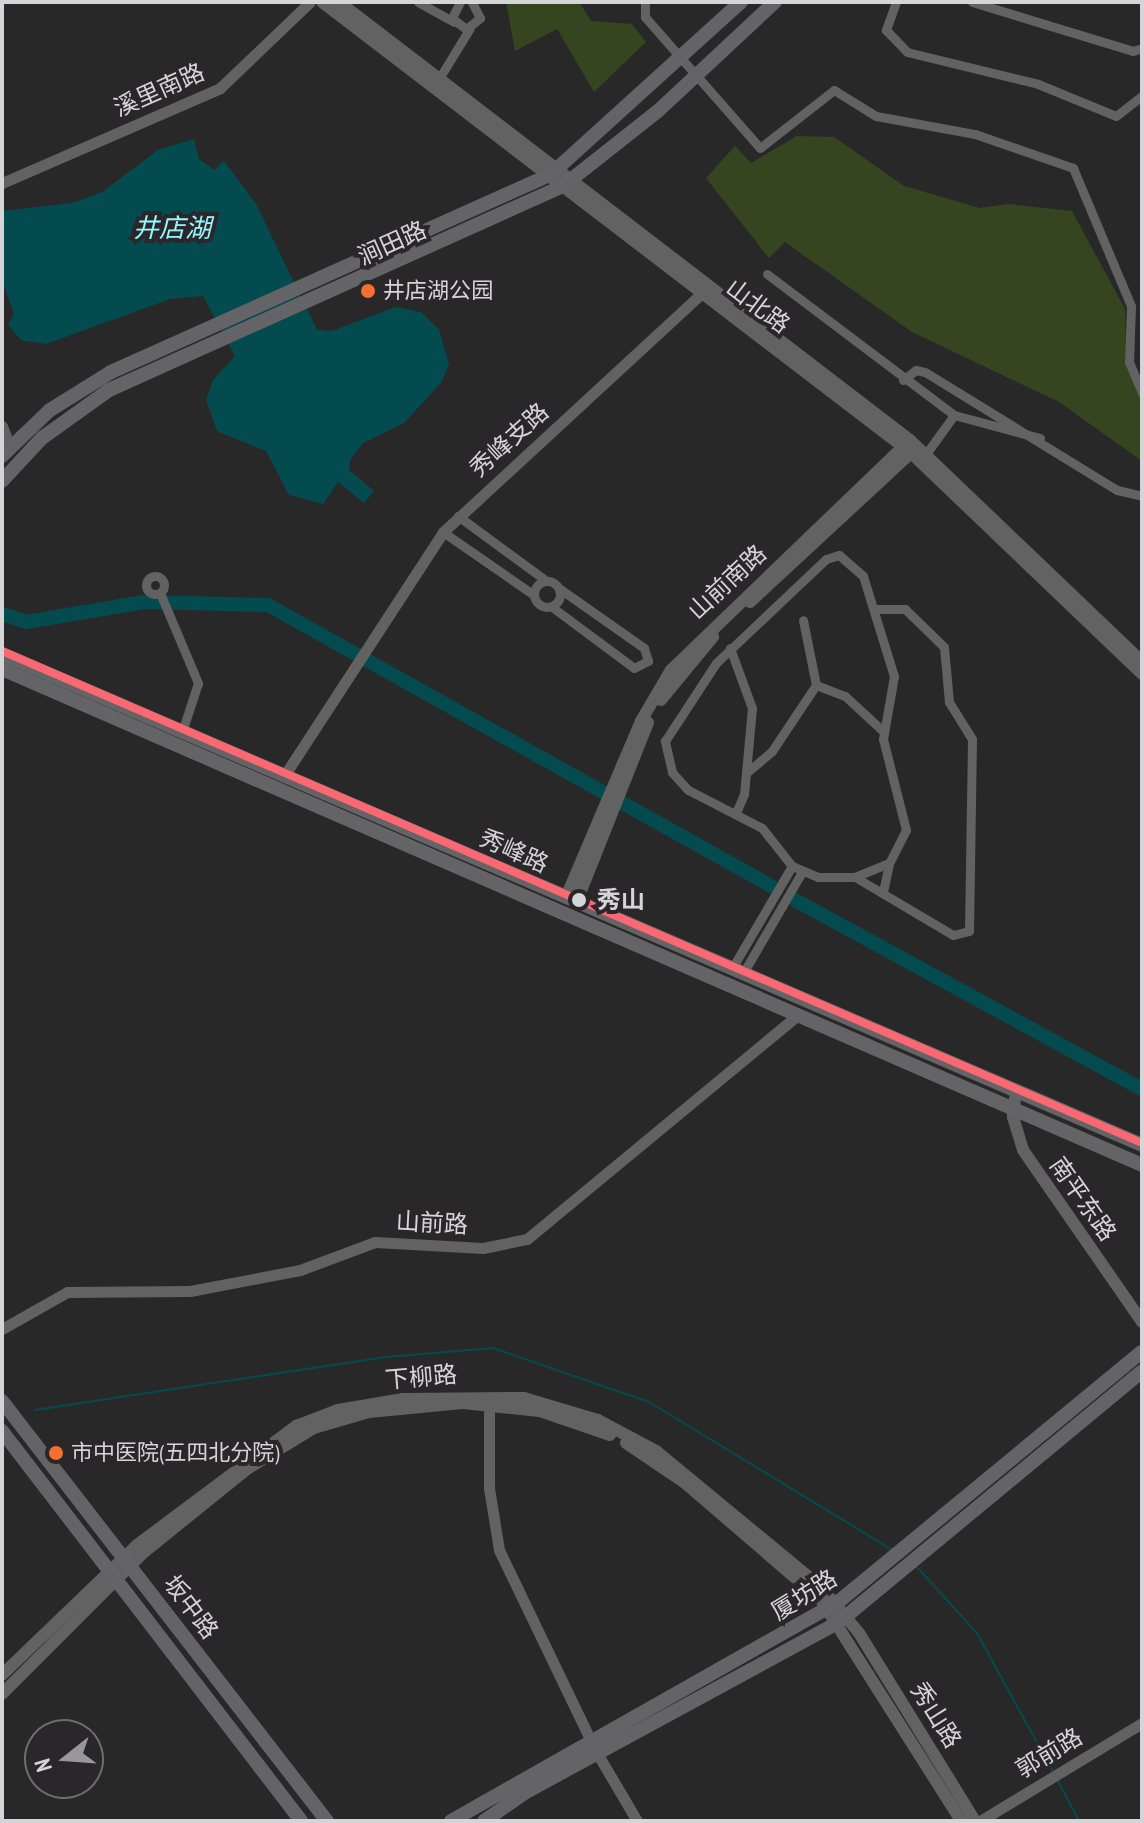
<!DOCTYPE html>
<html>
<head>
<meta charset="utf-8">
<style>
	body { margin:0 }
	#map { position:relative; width:1144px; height:1823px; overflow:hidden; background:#292829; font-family:"PT Sans Narrow","Noto Sans SC",sans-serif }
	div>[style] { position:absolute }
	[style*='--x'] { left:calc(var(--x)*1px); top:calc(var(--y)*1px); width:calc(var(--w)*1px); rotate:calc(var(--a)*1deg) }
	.green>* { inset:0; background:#344520 }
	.water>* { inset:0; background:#044b50 }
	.stream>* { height:2px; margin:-1px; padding:0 1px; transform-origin:1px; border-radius:1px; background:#044b50 }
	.river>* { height:14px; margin:-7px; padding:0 7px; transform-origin:7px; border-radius:7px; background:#044b50 }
	.minor>* { height:9px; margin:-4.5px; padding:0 4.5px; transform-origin:4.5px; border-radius:4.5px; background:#626262 }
	.minor>.ring { margin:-4.5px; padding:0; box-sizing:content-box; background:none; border:9px solid #626262; border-radius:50% }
	.tertiary>* { height:11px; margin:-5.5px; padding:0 5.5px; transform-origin:5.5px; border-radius:5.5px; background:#626262 }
	.secondary>* { height:12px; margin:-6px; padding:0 6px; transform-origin:6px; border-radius:6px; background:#626262 }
	.primary>* { height:14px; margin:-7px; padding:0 7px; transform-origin:7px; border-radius:7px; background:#646366 }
	.metro-1>* { height:8px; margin:-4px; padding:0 4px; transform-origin:4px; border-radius:4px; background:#fa6872 }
	.dots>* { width:22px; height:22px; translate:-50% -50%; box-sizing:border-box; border:4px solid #29272a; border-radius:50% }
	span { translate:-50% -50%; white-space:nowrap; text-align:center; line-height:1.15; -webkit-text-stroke:8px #29272a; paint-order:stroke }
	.bus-label { font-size:22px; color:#d5d4d6 }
	.left { translate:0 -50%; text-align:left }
	.street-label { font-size:24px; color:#d5d4d6 }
	.stop-label { font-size:24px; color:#d5d4d6; font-weight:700 }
	.water-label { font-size:26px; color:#96f5fc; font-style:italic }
	.frame { position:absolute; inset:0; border:4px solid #d5d4d6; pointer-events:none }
	.north { position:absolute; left:24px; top:1719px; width:80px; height:80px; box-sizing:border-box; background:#29272a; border:2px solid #6e6c6f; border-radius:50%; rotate:253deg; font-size:22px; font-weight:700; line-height:32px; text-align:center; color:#d5d4d6 }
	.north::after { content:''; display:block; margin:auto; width:28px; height:36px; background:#999899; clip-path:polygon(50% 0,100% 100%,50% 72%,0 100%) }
</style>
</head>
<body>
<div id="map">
	<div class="green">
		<div style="clip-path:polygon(506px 2px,579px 2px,591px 21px,632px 24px,646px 42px,594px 92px,557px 29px,515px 51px)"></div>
		<div style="clip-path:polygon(797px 136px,834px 137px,904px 186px,980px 208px,1008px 204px,1072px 211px,1125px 309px,1126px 366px,1142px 402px,1142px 461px,1059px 402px,912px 332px,785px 242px,769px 258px,706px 178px,735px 146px,751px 163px)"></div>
	</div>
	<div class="water">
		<div style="clip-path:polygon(194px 139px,199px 159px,214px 170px,224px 161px,256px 204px,317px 330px,332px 331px,395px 307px,421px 312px,439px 330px,449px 364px,441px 383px,404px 423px,363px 443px,350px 460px,349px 470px,374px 491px,364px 503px,338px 482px,323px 504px,289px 495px,266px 451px,217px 431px,206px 400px,213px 380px,235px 356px,203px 296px,170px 299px,46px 344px,21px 340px,8px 325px,14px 314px,2px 280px,2px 211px,72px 203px,102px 192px,158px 150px)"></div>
	</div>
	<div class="stream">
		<div style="--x:35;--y:1410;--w:355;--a:-8.6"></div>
		<div style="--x:386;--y:1357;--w:107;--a:-4.8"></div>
		<div style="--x:493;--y:1348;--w:165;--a:19.1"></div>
		<div style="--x:649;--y:1402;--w:283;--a:31.3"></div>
		<div style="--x:916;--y:1566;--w:91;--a:47.7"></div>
		<div style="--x:977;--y:1633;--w:158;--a:61.3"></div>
		<div style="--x:1058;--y:1781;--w:45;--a:62.3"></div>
	</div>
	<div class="river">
		<div style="--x:2;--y:614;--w:25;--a:18"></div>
		<div style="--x:26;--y:622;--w:120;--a:-9.6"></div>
		<div style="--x:144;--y:602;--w:124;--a:1.4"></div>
		<div style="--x:268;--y:605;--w:576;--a:29.19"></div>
		<div style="--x:795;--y:900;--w:395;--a:28.6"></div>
	</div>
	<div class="minor">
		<div style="--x:418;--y:2;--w:41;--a:29.1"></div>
		<div style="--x:460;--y:2;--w:18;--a:117"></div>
		<div style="--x:452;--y:18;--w:18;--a:38"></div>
		<div style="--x:466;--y:29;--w:18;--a:-38"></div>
		<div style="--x:480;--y:18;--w:18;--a:-117"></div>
		<div style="--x:645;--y:2;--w:15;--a:90"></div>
		<div style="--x:645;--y:17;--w:174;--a:48.7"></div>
		<div style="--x:760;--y:148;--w:94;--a:-38.1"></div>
		<div style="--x:834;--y:90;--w:49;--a:31.8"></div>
		<div style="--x:876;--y:116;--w:101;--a:10.3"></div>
		<div style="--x:975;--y:134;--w:104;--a:19.1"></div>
		<div style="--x:1073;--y:168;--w:150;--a:67.2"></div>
		<div style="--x:1131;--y:306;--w:56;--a:92"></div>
		<div style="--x:1129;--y:362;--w:34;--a:67"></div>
		<div style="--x:896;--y:2;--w:30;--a:110"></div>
		<div style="--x:886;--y:30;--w:30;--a:46"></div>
		<div style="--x:907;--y:52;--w:135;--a:13.7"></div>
		<div style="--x:1038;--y:84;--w:84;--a:22.3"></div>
		<div style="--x:1116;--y:116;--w:33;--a:-38"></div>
		<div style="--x:972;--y:2;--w:168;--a:16.9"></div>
		<div style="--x:1133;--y:51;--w:9;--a:-18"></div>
		<div style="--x:440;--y:77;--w:57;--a:-58.5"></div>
		<div style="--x:767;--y:274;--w:234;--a:37"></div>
		<div style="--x:954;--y:415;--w:89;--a:15"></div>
		<div style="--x:903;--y:380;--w:16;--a:-38"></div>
		<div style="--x:916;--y:370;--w:9;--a:13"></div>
		<div style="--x:925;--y:372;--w:225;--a:31.6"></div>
		<div style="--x:1117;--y:490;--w:26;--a:13"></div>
		<div style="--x:923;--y:458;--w:53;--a:-54.2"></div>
		<div style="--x:458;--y:516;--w:108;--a:36.3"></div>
		<div style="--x:443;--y:532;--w:111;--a:34.7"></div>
		<div style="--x:839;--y:555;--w:32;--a:41"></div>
		<div style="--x:863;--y:576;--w:105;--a:72.8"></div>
		<div style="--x:894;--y:676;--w:64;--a:99.9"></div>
		<div style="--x:883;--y:739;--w:94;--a:75.8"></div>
		<div style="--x:906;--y:830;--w:37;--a:117"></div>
		<div style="--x:889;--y:863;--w:37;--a:158"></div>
		<div style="--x:855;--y:877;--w:37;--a:180"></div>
		<div style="--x:818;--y:877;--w:28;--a:-157"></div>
		<div style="--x:792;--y:866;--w:48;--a:-128.3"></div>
		<div style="--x:762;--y:828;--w:83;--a:-152.8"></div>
		<div style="--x:688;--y:790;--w:24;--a:-132"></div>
		<div style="--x:672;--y:772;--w:32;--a:-103"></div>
		<div style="--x:665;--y:741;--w:93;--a:-56.8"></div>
		<div style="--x:716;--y:663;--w:151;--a:-43.4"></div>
		<div style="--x:826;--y:559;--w:14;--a:-17"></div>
		<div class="ring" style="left:146px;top:576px;width:9px;height:9px"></div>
		<div class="ring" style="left:534px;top:581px;width:17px;height:17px"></div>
		<div style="--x:160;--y:593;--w:98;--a:67.1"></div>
		<div style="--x:198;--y:683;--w:52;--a:108.1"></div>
		<div style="--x:552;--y:607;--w:102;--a:36.6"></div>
		<div style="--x:634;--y:668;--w:16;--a:-27"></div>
		<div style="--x:648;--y:661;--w:14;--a:-107"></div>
		<div style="--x:644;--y:648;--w:103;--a:-144.9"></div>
		<div style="--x:730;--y:648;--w:64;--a:69.9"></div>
		<div style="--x:752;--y:708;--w:86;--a:95.3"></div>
		<div style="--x:744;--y:794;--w:21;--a:113"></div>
		<div style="--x:816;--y:685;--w:31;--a:21"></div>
		<div style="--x:845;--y:696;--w:53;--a:42.7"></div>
		<div style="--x:746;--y:773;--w:34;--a:-40"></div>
		<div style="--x:772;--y:751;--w:79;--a:-56.3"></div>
		<div style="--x:816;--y:685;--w:66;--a:-101.3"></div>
		<div style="--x:855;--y:877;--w:114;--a:30.6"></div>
		<div style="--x:953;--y:935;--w:16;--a:-14"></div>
		<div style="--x:969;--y:931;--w:192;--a:-89.1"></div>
		<div style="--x:972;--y:739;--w:44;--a:-121.9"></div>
		<div style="--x:949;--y:702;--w:55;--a:-95.2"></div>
		<div style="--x:944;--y:647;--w:54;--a:-135.7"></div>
		<div style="--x:905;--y:609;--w:30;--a:180"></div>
		<div style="--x:883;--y:892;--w:30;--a:-78"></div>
		<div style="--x:731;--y:970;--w:121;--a:-59.6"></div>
		<div style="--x:742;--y:975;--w:119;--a:-59.8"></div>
	</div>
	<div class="tertiary">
		<div style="--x:2;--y:183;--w:238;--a:-23.5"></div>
		<div style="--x:220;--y:88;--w:124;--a:-43.7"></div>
		<div style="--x:2;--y:426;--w:22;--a:69"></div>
		<div style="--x:284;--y:776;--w:291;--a:-56.9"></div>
		<div style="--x:443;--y:532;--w:359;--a:-42.7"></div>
		<div style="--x:2;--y:1329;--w:75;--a:-29.6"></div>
		<div style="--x:67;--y:1292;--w:123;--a:-0.5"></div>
		<div style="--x:190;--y:1291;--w:112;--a:-10.8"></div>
		<div style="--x:300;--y:1270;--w:80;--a:-20.5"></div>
		<div style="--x:375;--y:1242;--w:108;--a:3.2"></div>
		<div style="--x:483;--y:1248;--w:45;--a:-11.6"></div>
		<div style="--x:527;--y:1239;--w:348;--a:-39.6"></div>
		<div style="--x:489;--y:1398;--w:90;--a:90"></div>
		<div style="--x:489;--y:1488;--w:63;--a:80.8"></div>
		<div style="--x:499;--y:1550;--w:210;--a:64.3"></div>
		<div style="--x:597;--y:1753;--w:79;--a:59.5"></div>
		<div style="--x:980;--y:1821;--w:189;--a:-31.2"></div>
	</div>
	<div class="secondary">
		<div style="--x:322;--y:2;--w:742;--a:37.44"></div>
		<div style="--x:911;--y:453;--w:320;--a:43.7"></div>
		<div style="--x:339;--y:2;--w:720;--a:37.49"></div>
		<div style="--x:910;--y:440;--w:321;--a:43.7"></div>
		<div style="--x:750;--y:602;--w:225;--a:-42.8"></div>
		<div style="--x:661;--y:700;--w:82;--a:-50.5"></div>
		<div style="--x:566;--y:897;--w:191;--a:-66.9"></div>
		<div style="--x:641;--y:721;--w:59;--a:-59.5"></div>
		<div style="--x:671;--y:670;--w:327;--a:-43.9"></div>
		<div style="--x:577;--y:901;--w:192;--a:-68.3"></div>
		<div style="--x:1016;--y:1091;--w:26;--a:97"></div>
		<div style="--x:1013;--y:1117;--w:34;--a:73"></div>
		<div style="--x:1023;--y:1150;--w:209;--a:55.3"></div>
		<div style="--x:626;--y:1443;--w:71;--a:34.1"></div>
		<div style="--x:685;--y:1483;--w:179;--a:40.7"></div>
		<div style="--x:821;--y:1600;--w:262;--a:57.6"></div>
		<div style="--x:2;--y:1675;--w:187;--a:-43.9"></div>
		<div style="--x:137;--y:1545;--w:199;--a:-36.8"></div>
		<div style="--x:296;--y:1426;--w:45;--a:-20.9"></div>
		<div style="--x:338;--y:1410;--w:66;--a:-9.6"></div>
		<div style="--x:403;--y:1399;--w:121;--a:-0.5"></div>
		<div style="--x:524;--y:1398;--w:77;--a:16.6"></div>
		<div style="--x:598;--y:1420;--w:66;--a:28.1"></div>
		<div style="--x:656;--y:1451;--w:214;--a:39.5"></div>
		<div style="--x:821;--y:1587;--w:60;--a:50.4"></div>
		<div style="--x:859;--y:1633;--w:221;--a:58.3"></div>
		<div style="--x:2;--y:1694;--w:199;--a:-45"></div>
		<div style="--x:143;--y:1553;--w:134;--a:-38.9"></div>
		<div style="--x:247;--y:1469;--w:79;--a:-31.5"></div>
		<div style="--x:314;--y:1428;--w:57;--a:-16.2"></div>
		<div style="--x:369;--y:1412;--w:94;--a:-5.5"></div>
		<div style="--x:463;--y:1403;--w:77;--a:5.9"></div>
		<div style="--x:540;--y:1411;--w:74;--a:18.9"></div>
	</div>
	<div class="primary">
		<div style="--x:2;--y:456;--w:66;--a:-43.8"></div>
		<div style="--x:50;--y:410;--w:72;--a:-31.9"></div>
		<div style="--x:111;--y:372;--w:481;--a:-24.2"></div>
		<div style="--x:550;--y:175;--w:258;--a:-42.2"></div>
		<div style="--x:2;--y:481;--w:59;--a:-47.1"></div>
		<div style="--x:42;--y:438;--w:82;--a:-35.6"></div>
		<div style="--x:109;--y:390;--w:498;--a:-24.2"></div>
		<div style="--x:563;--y:186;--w:121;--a:-38.3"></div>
		<div style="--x:658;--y:111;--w:160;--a:-43"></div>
		<div style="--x:2;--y:654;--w:1241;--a:23.3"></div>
		<div style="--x:2;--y:669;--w:1243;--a:23.51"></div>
		<div style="--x:2;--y:1401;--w:531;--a:52.27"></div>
		<div style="--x:2;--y:1431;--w:491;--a:52.5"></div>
		<div style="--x:451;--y:1821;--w:443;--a:-29.5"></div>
		<div style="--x:837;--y:1603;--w:395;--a:-39.5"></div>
		<div style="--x:484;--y:1821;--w:51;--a:-34.6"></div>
		<div style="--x:526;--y:1792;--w:356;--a:-28.5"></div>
		<div style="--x:839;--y:1622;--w:393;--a:-39.6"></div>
	</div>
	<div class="metro-1">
		<div style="--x:2;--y:651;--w:1242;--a:23.34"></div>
	</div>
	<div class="dots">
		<div style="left:368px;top:291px;background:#f46f30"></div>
		<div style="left:579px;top:900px;background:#d5d4d6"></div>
		<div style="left:56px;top:1453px;background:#f46f30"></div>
	</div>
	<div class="bus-label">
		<span class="left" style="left:383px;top:291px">井店湖公园</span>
		<span class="left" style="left:71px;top:1453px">市中医院(五四北分院)</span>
	</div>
	<div class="street-label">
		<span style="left:159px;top:90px;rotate:-24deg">溪里南路</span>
		<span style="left:392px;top:243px;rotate:-24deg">涧田路</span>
		<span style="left:758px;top:306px;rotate:37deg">山北路</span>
		<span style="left:509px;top:440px;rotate:-42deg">秀峰支路</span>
		<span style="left:727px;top:582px;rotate:-43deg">山前南路</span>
		<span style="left:514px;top:851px;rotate:24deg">秀峰路</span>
		<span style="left:1083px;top:1199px;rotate:55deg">南平东路</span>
		<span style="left:432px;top:1223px;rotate:3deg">山前路</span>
		<span style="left:421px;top:1377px;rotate:-5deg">下柳路</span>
		<span style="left:804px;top:1595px;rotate:-32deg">厦坊路</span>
		<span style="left:191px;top:1607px;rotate:53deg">坂中路</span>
		<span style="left:936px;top:1715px;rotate:58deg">秀山路</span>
		<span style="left:1049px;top:1753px;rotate:-31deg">郭前路</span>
	</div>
	<div class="stop-label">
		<span class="left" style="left:597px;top:900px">秀山</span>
	</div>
	<div class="water-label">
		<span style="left:172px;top:228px">井店湖</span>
	</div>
	<div class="frame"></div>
	<div class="north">N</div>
</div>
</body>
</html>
